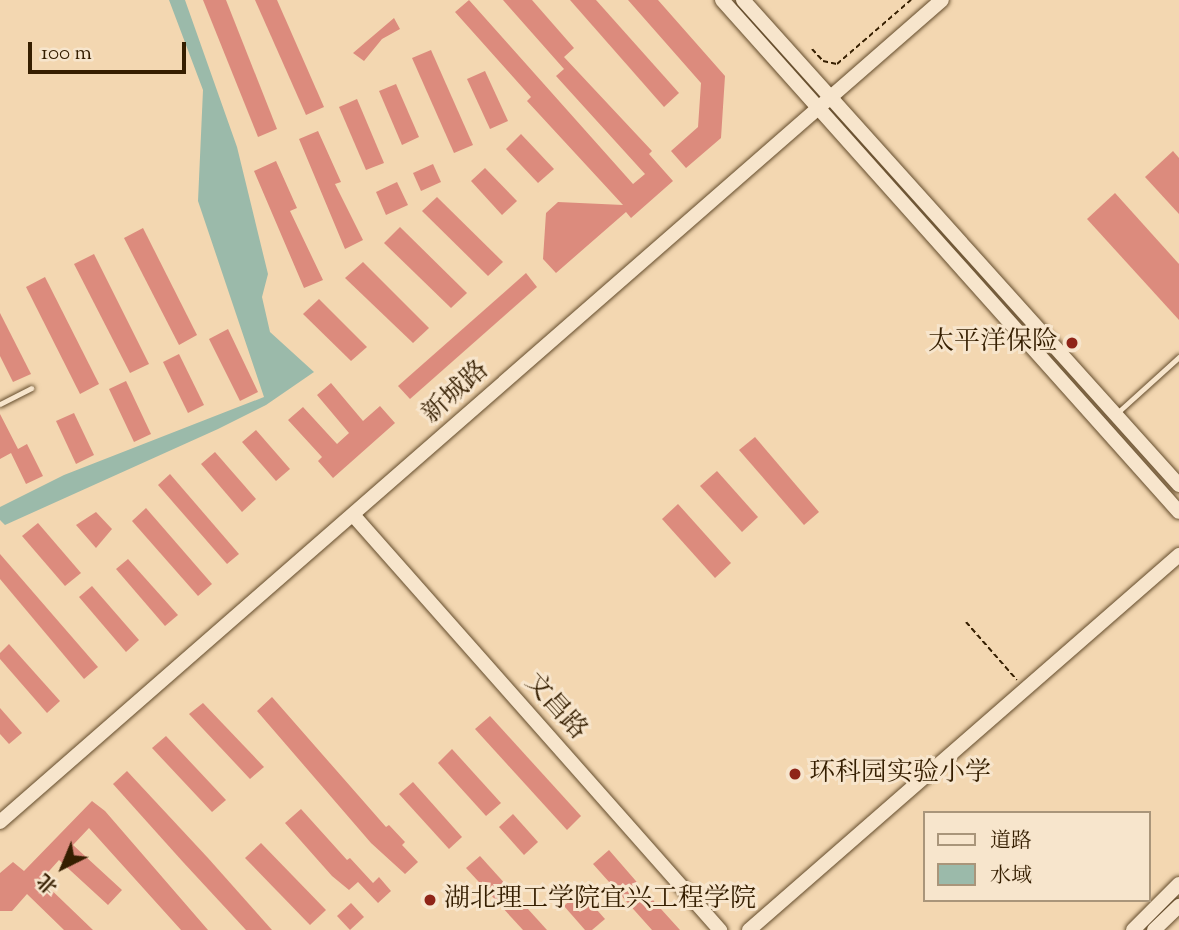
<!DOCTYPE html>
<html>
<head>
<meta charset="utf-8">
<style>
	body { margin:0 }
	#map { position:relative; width:1179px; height:930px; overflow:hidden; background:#f3d7b1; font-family:"Sorts Mill Goudy","Noto Serif SC",serif }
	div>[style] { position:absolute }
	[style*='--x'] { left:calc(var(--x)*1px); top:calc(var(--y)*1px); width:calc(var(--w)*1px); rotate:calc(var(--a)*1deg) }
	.water>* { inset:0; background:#9bbaaa }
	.building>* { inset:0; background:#dc8b7d }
	.path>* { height:2px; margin-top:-1px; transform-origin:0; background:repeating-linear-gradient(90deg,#351e00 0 5px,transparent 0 8.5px) }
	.roads { filter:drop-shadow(0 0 2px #644c2c) drop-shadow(0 0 2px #644c2c) }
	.lane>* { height:5px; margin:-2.5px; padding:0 2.5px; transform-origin:2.5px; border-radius:2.5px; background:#f7e5cc }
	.secondary>* { height:14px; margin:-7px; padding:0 7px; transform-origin:7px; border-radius:7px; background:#f7e5cc }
	.dots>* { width:19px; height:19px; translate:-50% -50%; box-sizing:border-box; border:4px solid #f7e5cc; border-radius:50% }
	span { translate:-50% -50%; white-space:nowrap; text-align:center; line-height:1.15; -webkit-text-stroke:6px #f7e5cc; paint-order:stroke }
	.poi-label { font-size:26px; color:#351e00 }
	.right { translate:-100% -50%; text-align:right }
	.left { translate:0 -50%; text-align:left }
	.street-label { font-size:26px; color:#351e00 }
	.legend { position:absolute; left:923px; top:811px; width:228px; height:91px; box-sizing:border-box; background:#f7e5cc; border:2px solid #a9957a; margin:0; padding:9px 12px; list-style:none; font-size:21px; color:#351e00 }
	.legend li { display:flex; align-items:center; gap:14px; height:35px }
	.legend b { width:35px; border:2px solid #a9957a }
	.north { position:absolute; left:28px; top:832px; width:70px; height:70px; -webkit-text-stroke:5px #f7e5cc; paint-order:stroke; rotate:223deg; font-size:19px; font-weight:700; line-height:28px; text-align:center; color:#351e00 }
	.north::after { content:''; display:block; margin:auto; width:24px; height:32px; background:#351e00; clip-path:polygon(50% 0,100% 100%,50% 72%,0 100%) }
	.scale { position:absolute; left:28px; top:42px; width:158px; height:32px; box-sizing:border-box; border:4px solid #351e00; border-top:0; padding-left:9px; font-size:21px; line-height:24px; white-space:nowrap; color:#351e00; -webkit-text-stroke:5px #f7e5cc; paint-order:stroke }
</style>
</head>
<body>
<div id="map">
	<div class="water">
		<div style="clip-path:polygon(169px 0,185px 0,237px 147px,268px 274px,262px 297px,270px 332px,314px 372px,266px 405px,218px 429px,5px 525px,0 520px,0 507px,64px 475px,264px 397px,198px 201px,203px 90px)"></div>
	</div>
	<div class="building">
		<div style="clip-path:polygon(203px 0,226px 0,277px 129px,258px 137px)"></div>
		<div style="clip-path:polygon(255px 0,277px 0,324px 107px,306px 115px)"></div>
		<div style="clip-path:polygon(469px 0,633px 184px,645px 174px,556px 76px,564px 69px,503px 0,532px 0,574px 48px,564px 57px,652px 151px,649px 154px,673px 181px,631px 218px,626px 212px,556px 273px,543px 259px,546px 213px,558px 202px,623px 205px,527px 101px,531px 97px,455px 12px)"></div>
		<div style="clip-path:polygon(570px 0,596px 0,679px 93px,664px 107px)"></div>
		<div style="clip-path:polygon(628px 0,658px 0,725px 76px,721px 138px,686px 168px,671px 151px,698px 127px,701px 83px)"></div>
		<div style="clip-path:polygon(394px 18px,400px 29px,382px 39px,364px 61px,353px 53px)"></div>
		<div style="clip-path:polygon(431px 50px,473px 145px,454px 153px,412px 58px)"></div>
		<div style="clip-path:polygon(485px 71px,508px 121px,490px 129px,467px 79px)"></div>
		<div style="clip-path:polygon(396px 84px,419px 137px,402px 145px,379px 91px)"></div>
		<div style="clip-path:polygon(357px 99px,384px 163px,366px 170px,339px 107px)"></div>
		<div style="clip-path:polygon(318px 131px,341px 182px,335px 184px,363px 240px,345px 249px,299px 139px)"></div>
		<div style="clip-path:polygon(521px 134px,554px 169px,538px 183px,506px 149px)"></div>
		<div style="clip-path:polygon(1173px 151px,1179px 158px,1179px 214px,1145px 177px)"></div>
		<div style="clip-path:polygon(276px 161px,297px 208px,290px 211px,323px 280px,304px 288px,254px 171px)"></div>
		<div style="clip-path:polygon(433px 164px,441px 182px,421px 191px,413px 173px)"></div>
		<div style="clip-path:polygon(485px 168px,517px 201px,502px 215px,471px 181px)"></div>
		<div style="clip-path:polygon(397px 182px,408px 205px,386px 215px,376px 192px)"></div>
		<div style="clip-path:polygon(1115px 193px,1179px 264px,1179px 320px,1087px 219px)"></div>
		<div style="clip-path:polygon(437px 197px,503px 262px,488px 276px,422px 211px)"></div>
		<div style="clip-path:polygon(400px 227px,467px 293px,451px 308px,384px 243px)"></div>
		<div style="clip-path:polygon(143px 228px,197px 335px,179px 345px,124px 238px)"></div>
		<div style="clip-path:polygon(94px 254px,149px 364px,130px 373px,74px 264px)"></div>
		<div style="clip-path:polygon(363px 262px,429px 328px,413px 343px,345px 278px)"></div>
		<div style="clip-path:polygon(526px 273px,537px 287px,410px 399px,398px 386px)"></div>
		<div style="clip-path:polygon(45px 277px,99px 384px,80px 394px,26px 287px)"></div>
		<div style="clip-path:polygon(319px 299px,367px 347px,351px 361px,303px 314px)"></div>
		<div style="clip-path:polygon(0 313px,31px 374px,13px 382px,0 356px)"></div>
		<div style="clip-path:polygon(228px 329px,258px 392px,240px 401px,209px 339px)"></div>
		<div style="clip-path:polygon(179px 354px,204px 405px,188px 413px,163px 362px)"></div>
		<div style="clip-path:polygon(126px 381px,151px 434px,134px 442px,109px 389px)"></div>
		<div style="clip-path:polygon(331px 383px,363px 421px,380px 406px,395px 423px,333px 478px,318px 461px,322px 457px,288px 420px,303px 407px,337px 444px,349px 433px,317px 395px)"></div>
		<div style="clip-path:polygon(74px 413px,94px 455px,76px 464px,56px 421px)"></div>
		<div style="clip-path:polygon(0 414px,18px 449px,27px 444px,43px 476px,26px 484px,11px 453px,0 459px)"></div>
		<div style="clip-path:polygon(256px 430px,290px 469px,276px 481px,242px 442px)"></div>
		<div style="clip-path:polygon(755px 437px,819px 512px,804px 525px,739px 450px)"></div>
		<div style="clip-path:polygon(215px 452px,256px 499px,242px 512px,201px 464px)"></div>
		<div style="clip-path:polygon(717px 471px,758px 517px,742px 532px,700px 486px)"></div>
		<div style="clip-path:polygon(170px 474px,239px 554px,227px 564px,158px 485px)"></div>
		<div style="clip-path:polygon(678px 504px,731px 563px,715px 578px,662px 519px)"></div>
		<div style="clip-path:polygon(146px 508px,212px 584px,198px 596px,132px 521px)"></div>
		<div style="clip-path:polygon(96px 512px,112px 529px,96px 548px,76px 525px)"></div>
		<div style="clip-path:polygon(38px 523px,81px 573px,65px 586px,22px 536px)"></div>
		<div style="clip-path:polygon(0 554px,98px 667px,84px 679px,0 579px)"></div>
		<div style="clip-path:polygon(128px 559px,178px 615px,165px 626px,116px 569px)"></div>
		<div style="clip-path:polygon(92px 586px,139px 640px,126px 652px,79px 597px)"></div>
		<div style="clip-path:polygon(9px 644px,60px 701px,47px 713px,0 659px,0 653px)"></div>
		<div style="clip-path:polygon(272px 697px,386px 827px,389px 825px,405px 842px,402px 845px,418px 862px,405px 874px,371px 843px,257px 711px)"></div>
		<div style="clip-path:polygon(203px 703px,264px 767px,250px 779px,189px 714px)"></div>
		<div style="clip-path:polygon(0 708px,22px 733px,9px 744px,0 734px)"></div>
		<div style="clip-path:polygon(490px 716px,581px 816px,567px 830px,475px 729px)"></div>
		<div style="clip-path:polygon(166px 736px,226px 800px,212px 812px,152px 748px)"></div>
		<div style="clip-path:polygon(452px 749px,501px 803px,486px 816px,438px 763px)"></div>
		<div style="clip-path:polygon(127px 771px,208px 858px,272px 930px,246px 930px,183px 862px,113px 784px)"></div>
		<div style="clip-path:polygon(413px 782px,462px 837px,449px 849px,399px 794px)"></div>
		<div style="clip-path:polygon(92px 801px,105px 811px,208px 930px,181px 930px,89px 828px,73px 845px,122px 890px,108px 905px,59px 860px,41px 880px,93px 930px,64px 930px,27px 894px,12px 911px,0 911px,0 873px,13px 862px,24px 871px)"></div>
		<div style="clip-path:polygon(301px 809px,347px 860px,350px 858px,373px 883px,379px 877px,391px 891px,378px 903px,358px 882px,349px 890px,332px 876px,285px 823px)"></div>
		<div style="clip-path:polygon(513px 814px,538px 842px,524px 855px,499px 827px)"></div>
		<div style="clip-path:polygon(261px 843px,326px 910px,310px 925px,245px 858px)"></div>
		<div style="clip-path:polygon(609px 850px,642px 888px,680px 930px,652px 930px,593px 864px)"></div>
		<div style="clip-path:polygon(480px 856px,547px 930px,523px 930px,466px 868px)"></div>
		<div style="clip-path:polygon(580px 891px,605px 919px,592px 930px,585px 930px,564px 906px)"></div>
		<div style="clip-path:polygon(351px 903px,364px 917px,350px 930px,337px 916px)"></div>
	</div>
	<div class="path">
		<div style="--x:812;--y:49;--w:16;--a:47"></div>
		<div style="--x:823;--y:61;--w:14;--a:12"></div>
		<div style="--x:837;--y:64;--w:98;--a:-40.9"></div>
		<div style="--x:966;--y:622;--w:77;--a:48.7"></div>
	</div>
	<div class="roads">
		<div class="lane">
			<div style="--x:0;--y:404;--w:35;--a:-27"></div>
			<div style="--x:1117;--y:413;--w:84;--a:-42.1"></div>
		</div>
		<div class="secondary">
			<div style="--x:722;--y:0;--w:686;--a:48.25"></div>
			<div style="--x:743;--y:0;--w:652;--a:48.05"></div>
			<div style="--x:354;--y:516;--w:553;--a:48.52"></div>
			<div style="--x:0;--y:822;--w:1250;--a:-41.11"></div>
			<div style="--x:749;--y:930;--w:571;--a:-41.09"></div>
			<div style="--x:1133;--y:930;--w:65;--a:-45"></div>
			<div style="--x:1154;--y:930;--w:35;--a:-44"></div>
		</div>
	</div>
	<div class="dots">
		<div style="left:1072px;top:343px;background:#8f2418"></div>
		<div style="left:795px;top:774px;background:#8f2418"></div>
		<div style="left:430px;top:900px;background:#8f2418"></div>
	</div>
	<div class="poi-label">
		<span class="right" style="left:1058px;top:343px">太平洋保险</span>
		<span class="left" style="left:809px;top:774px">环科园实验小学</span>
		<span class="left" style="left:444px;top:900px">湖北理工学院宜兴工程学院</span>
	</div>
	<div class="street-label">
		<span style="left:456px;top:393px;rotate:-42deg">新城路</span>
		<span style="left:555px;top:707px;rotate:48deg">文昌路</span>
	</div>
	<ul class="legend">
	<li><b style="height:9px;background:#f7e5cc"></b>道路</li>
	<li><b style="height:19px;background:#9bbaaa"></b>水域</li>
	</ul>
	<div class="north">北</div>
	<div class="scale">100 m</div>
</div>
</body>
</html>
